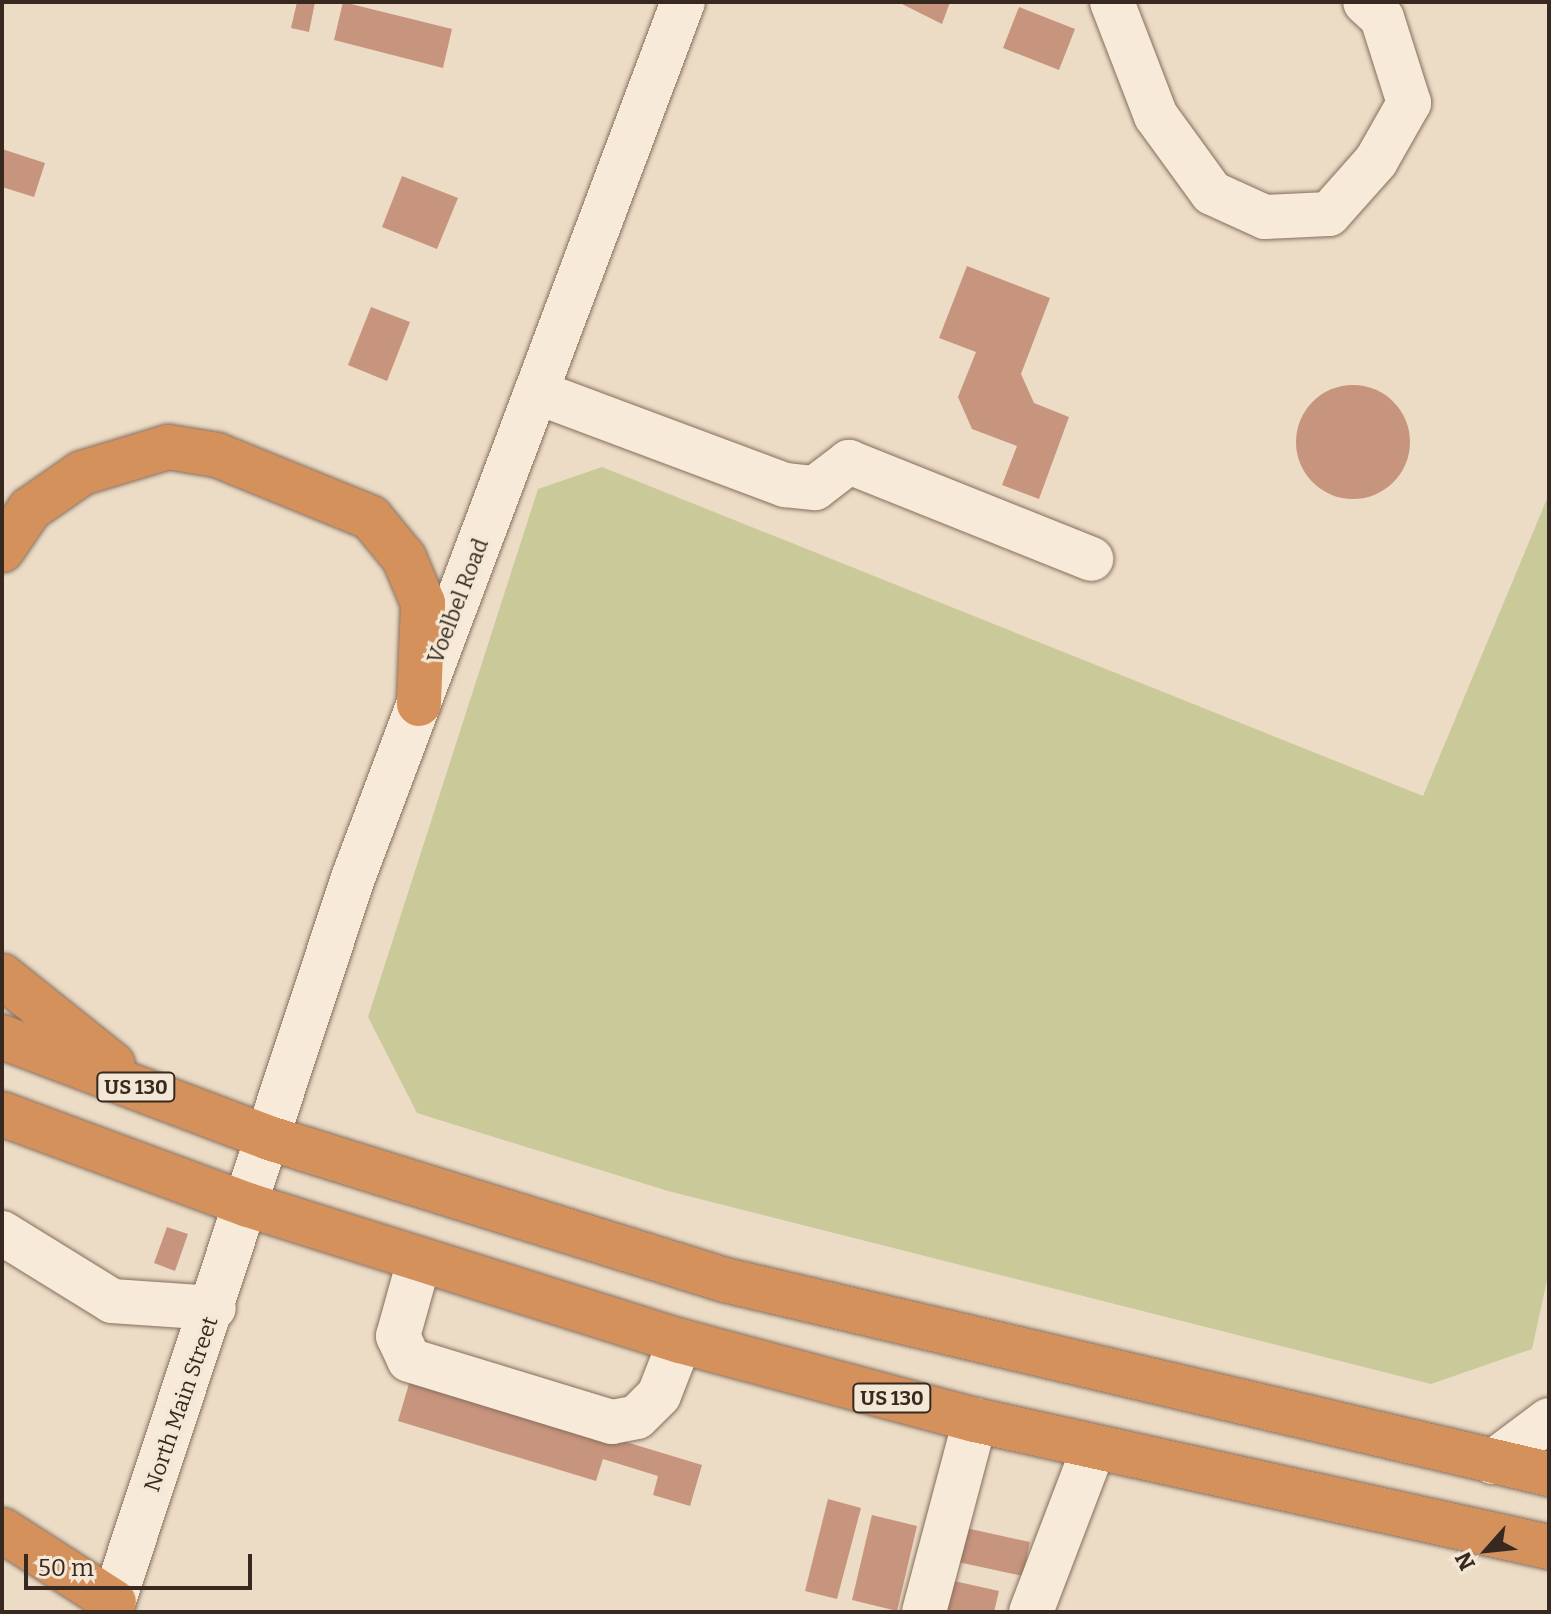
<!DOCTYPE html>
<html>
<head>
<meta charset="utf-8">
<style>
	body { margin:0 }
	#map { position:relative; width:1551px; height:1614px; overflow:hidden; background:#ecdcc6; font-family:Bitter,serif }
	div>[style] { position:absolute }
	[style*='--x'] { left:calc(var(--x)*1px); top:calc(var(--y)*1px); width:calc(var(--w)*1px); rotate:calc(var(--a)*1deg) }
	.green>* { inset:0; background:#c9c99a }
	.building>* { inset:0; background:#c7947e }
	.round { border-radius:50% }
	.roads { filter:drop-shadow(0 0 2px #866e5d) drop-shadow(0 0 2px #866e5d) }
	.minor>* { height:44px; margin:-22px; padding:0 22px; transform-origin:22px; border-radius:22px; background:#f7ead8 }
	.highway>* { height:44px; margin:-22px; padding:0 22px; transform-origin:22px; border-radius:22px; background:#d5915c }
	span { translate:-50% -50%; white-space:nowrap; text-align:center; line-height:1.15; -webkit-text-stroke:6px #f3e7d5; paint-order:stroke }
	.shield-label span { padding:2px 6px; background:#f3e7d5; border:2px solid; border-radius:6px; -webkit-text-stroke-width:0 }
	.shield-label { font-size:20px; color:#372820; font-weight:700 }
	.street-label { font-size:22px; color:#372820 }
	.frame { position:absolute; inset:0; border:4px solid #372820; pointer-events:none }
	.north { position:absolute; left:1447px; top:1510px; width:80px; height:80px; -webkit-text-stroke:6px #f3e7d5; paint-order:stroke; rotate:243deg; font-size:22px; font-weight:700; line-height:32px; text-align:center; color:#372820 }
	.north::after { content:''; display:block; margin:auto; width:28px; height:36px; background:#372820; clip-path:polygon(50% 0,100% 100%,50% 72%,0 100%) }
	.scale { position:absolute; left:24px; top:1554px; width:228px; height:36px; box-sizing:border-box; border:4px solid #372820; border-top:0; padding-left:10px; font-size:24px; line-height:28px; white-space:nowrap; color:#372820; -webkit-text-stroke:6px #f3e7d5; paint-order:stroke }
</style>
</head>
<body>
<div id="map">
	<div class="green">
		<div style="clip-path:polygon(602px 467px,1423px 796px,1549px 494px,1549px 1271px,1532px 1349px,1431px 1384px,668px 1191px,417px 1113px,368px 1017px,538px 489px)"></div>
	</div>
	<div class="building">
		<div style="clip-path:polygon(297px 2px,315px 2px,309px 32px,291px 28px)"></div>
		<div style="clip-path:polygon(343px 2px,452px 29px,443px 68px,334px 40px)"></div>
		<div style="clip-path:polygon(898px 2px,950px 2px,942px 24px)"></div>
		<div style="clip-path:polygon(1019px 7px,1075px 29px,1059px 70px,1003px 48px)"></div>
		<div style="clip-path:polygon(2px 149px,45px 163px,34px 197px,2px 187px)"></div>
		<div style="clip-path:polygon(402px 176px,458px 198px,437px 249px,382px 227px)"></div>
		<div style="clip-path:polygon(967px 266px,1050px 298px,1021px 374px,1034px 403px,1069px 417px,1039px 499px,1002px 485px,1017px 446px,972px 429px,958px 397px,976px 352px,939px 338px)"></div>
		<div style="clip-path:polygon(371px 307px,410px 322px,387px 381px,348px 365px)"></div>
		<div class="round" style="left:1296px;top:385px;width:114px;height:114px"></div>
		<div style="clip-path:polygon(167px 1227px,188px 1234px,175px 1271px,154px 1263px)"></div>
		<div style="clip-path:polygon(411px 1377px,702px 1465px,690px 1506px,653px 1495px,658px 1476px,603px 1459px,596px 1481px,398px 1421px)"></div>
		<div style="clip-path:polygon(828px 1499px,861px 1508px,837px 1599px,805px 1591px)"></div>
		<div style="clip-path:polygon(872px 1515px,917px 1526px,897px 1611px,852px 1600px)"></div>
		<div style="clip-path:polygon(966px 1528px,1030px 1542px,1023px 1576px,958px 1562px)"></div>
		<div style="clip-path:polygon(954px 1581px,999px 1591px,994px 1612px,947px 1612px)"></div>
	</div>
	<div class="roads">
		<div class="minor">
			<div style="--x:1112;--y:2;--w:122;--a:68.9"></div>
			<div style="--x:1156;--y:116;--w:95;--a:54"></div>
			<div style="--x:1212;--y:193;--w:58;--a:24.4"></div>
			<div style="--x:1265;--y:217;--w:64;--a:-2.7"></div>
			<div style="--x:1329;--y:214;--w:71;--a:-48.4"></div>
			<div style="--x:1376;--y:161;--w:67;--a:-60.4"></div>
			<div style="--x:1409;--y:103;--w:89;--a:-107.6"></div>
			<div style="--x:1382;--y:18;--w:23;--a:-137"></div>
			<div style="--x:536;--y:392;--w:266;--a:20.5"></div>
			<div style="--x:785;--y:485;--w:30;--a:6"></div>
			<div style="--x:815;--y:488;--w:43;--a:-37.4"></div>
			<div style="--x:849;--y:462;--w:261;--a:21.8"></div>
			<div style="--x:2;--y:1233;--w:129;--a:31.7"></div>
			<div style="--x:112;--y:1301;--w:102;--a:3.9"></div>
			<div style="--x:419;--y:1261;--w:78;--a:105.6"></div>
			<div style="--x:398;--y:1336;--w:26;--a:65"></div>
			<div style="--x:409;--y:1360;--w:212;--a:17"></div>
			<div style="--x:612;--y:1422;--w:25;--a:-11"></div>
			<div style="--x:637;--y:1417;--w:31;--a:-45"></div>
			<div style="--x:659;--y:1395;--w:58;--a:-68.7"></div>
			<div style="--x:1493;--y:1462;--w:70;--a:-36.9"></div>
			<div style="--x:110;--y:1612;--w:773;--a:-71.68"></div>
			<div style="--x:353;--y:878;--w:936;--a:-69.36"></div>
			<div style="--x:924;--y:1612;--w:199;--a:-75.1"></div>
			<div style="--x:1031;--y:1612;--w:177;--a:-69.1"></div>
		</div>
		<div class="highway">
			<div style="--x:2;--y:550;--w:50;--a:-55.7"></div>
			<div style="--x:30;--y:509;--w:63;--a:-34.7"></div>
			<div style="--x:82;--y:473;--w:90;--a:-16.8"></div>
			<div style="--x:168;--y:447;--w:50;--a:9.3"></div>
			<div style="--x:217;--y:455;--w:166;--a:22.2"></div>
			<div style="--x:371;--y:518;--w:52;--a:50.5"></div>
			<div style="--x:404;--y:558;--w:49;--a:67.1"></div>
			<div style="--x:423;--y:603;--w:101;--a:92.3"></div>
			<div style="--x:2;--y:976;--w:142;--a:38.7"></div>
			<div style="--x:2;--y:1037;--w:285;--a:20.7"></div>
			<div style="--x:269;--y:1138;--w:478;--a:17.3"></div>
			<div style="--x:725;--y:1280;--w:847;--a:13.25"></div>
			<div style="--x:2;--y:1114;--w:262;--a:20.3"></div>
			<div style="--x:248;--y:1205;--w:453;--a:17.5"></div>
			<div style="--x:680;--y:1341;--w:305;--a:15"></div>
			<div style="--x:975;--y:1420;--w:588;--a:12.48"></div>
			<div style="--x:2;--y:1530;--w:133;--a:32.7"></div>
		</div>
	</div>
	<div class="shield-label">
		<span style="left:136px;top:1087px">US 130</span>
		<span style="left:892px;top:1398px">US 130</span>
	</div>
	<div class="street-label">
		<span style="left:458px;top:601px;rotate:-69deg">Voelbel Road</span>
		<span style="left:181px;top:1404px;rotate:-71deg">North Main Street</span>
	</div>
	<div class="frame"></div>
	<div class="north">N</div>
	<div class="scale">50 m</div>
</div>
</body>
</html>
